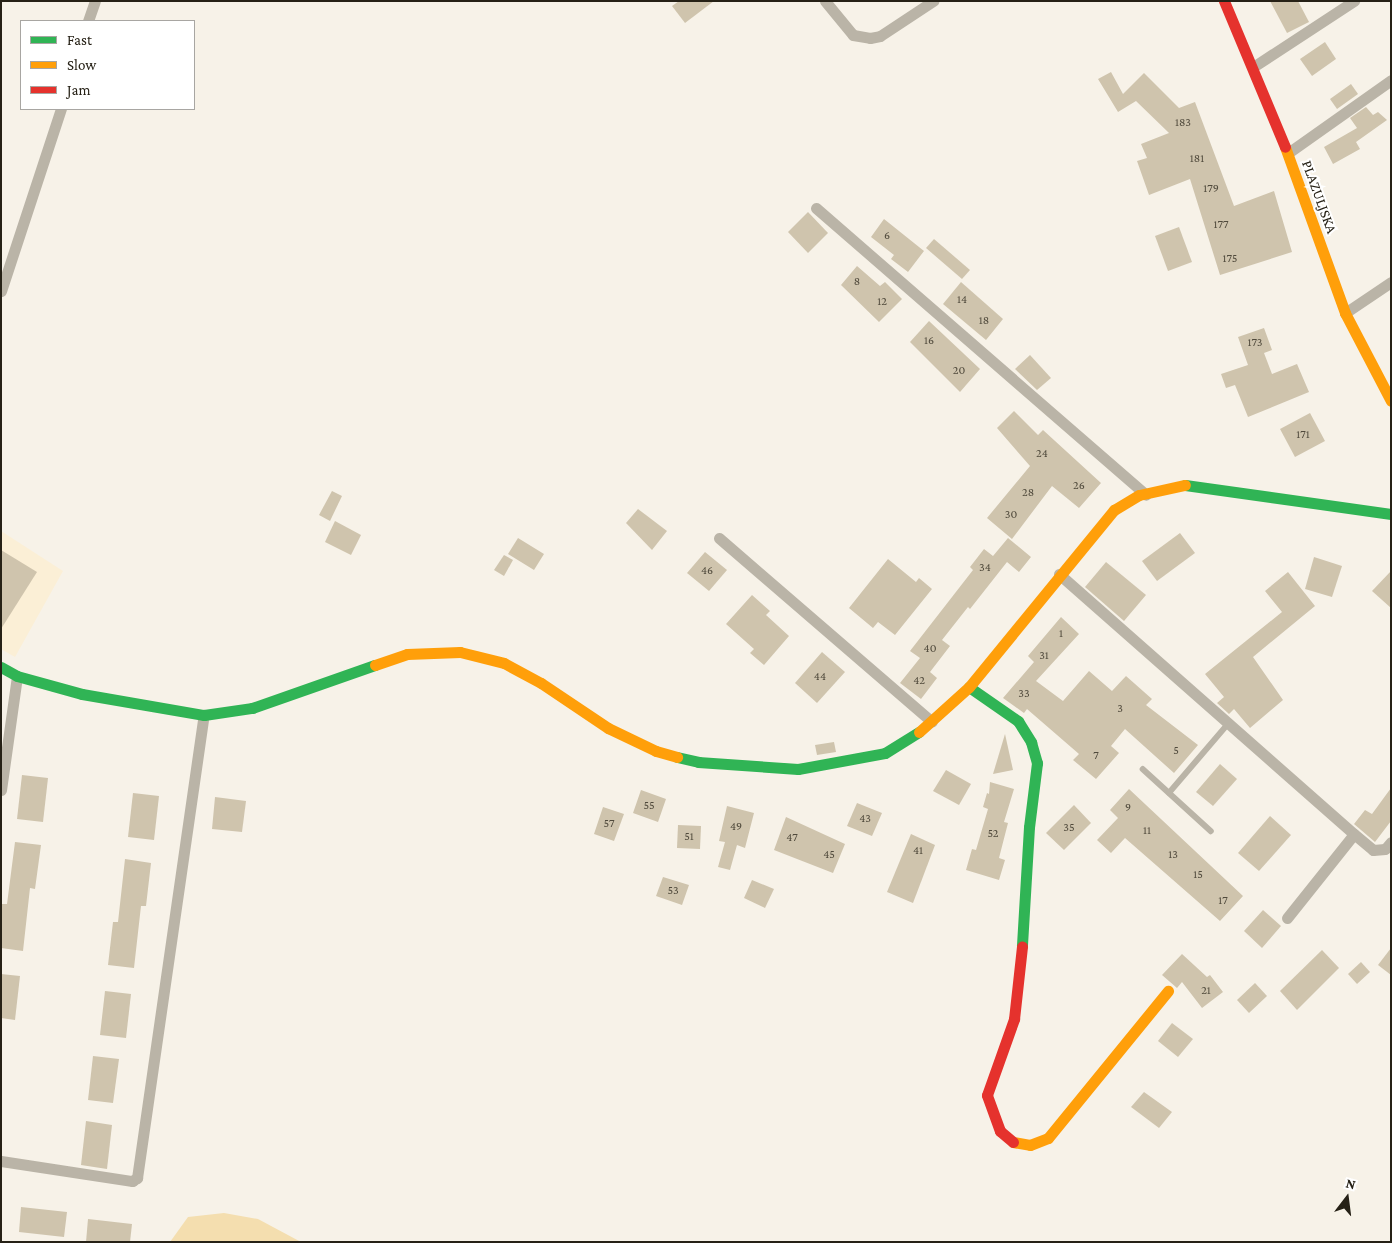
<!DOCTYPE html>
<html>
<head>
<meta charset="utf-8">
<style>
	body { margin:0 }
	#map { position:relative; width:1392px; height:1243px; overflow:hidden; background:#f7f2e8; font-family:"Crimson Pro",serif }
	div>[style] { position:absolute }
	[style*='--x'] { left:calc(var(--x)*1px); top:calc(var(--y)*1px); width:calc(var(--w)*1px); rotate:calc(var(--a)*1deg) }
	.built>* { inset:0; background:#fbefd6 }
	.green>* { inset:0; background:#f4deaf }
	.building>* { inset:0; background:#cfc4ad }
	.lane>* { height:5.5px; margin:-2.75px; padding:0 2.75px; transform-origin:2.75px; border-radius:2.75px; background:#bab4a7 }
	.street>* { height:11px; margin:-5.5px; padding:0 5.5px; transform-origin:5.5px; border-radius:5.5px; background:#bab4a7 }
	.fast>* { height:11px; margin:-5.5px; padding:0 5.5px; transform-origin:5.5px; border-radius:5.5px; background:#30b455 }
	.slow>* { height:11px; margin:-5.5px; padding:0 5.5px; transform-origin:5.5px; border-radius:5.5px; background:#ff9f0a }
	.jam>* { height:11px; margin:-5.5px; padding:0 5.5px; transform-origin:5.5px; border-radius:5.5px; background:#e5322d }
	span { translate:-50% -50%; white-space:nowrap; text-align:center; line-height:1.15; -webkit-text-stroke:4px #fff; paint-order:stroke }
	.number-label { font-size:12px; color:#504a3c }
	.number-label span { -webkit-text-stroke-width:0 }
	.street-label { font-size:15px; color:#262116 }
	.frame { position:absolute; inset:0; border:2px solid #262116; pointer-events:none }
	.legend { position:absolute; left:20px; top:20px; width:175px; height:90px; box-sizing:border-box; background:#fff; border:1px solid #a8a6a2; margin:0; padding:6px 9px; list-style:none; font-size:15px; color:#262116 }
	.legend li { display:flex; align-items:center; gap:10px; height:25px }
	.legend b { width:25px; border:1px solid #a8a6a2 }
	.north { position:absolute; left:1322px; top:1173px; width:50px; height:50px; -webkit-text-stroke:4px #fff; paint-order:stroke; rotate:15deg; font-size:14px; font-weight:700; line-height:20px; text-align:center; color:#262116 }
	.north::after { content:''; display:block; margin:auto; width:18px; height:22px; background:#262116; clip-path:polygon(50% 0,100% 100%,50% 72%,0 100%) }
</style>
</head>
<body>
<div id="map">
	<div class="built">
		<div style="clip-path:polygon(1px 531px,63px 571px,15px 657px,1px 649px)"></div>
	</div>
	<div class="green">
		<div style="clip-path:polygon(224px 1213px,258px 1219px,301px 1242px,170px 1242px,188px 1217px)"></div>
	</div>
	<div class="building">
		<div style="clip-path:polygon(679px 1px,714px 1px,685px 23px,672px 6px)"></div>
		<div style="clip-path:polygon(1270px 1px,1298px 1px,1309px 22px,1287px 33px)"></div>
		<div style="clip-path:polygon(1325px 42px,1336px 59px,1312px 76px,1300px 59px)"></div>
		<div style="clip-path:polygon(1111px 72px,1123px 94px,1144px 73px,1179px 108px,1195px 102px,1234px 206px,1274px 191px,1292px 252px,1220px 275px,1190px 179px,1149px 195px,1137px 161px,1147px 158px,1141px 144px,1169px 133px,1136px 101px,1118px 112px,1098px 79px)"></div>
		<div style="clip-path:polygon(1351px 84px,1358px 94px,1337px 109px,1330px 99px)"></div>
		<div style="clip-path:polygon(1366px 107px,1373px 115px,1378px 112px,1387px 120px,1356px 142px,1360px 149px,1333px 164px,1324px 147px,1357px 128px,1350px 118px)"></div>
		<div style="clip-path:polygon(808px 212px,828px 233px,808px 253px,788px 232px)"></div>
		<div style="clip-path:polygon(884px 219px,924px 251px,908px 272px,891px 259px,894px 255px,871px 237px)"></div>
		<div style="clip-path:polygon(1179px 227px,1192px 262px,1168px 271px,1155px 236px)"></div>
		<div style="clip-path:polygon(934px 239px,970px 270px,962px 279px,926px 248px)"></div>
		<div style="clip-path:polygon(857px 266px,880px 286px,885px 282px,902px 299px,879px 322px,841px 285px)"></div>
		<div style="clip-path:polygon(961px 282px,1003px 319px,986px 340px,943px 304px)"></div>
		<div style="clip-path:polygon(929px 321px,980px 369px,960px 392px,910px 342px)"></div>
		<div style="clip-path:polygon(1264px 328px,1272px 350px,1264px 353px,1272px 374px,1297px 364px,1309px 392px,1248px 417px,1235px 385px,1226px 388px,1221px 374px,1248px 365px,1238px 337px)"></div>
		<div style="clip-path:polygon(1030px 355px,1051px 378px,1037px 390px,1015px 369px)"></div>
		<div style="clip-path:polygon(1014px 411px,1038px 435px,1043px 430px,1101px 483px,1079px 508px,1052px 486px,1012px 539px,987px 518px,1030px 466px,997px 428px)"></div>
		<div style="clip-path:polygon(1310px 413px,1325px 441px,1295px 457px,1280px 429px)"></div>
		<div style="clip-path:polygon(332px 491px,342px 496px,330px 521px,319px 515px)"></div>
		<div style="clip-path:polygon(638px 509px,667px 531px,652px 550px,626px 523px)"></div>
		<div style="clip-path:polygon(335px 521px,361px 535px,351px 555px,325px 542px)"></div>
		<div style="clip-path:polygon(1180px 533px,1195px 553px,1157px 581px,1142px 561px)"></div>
		<div style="clip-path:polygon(518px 538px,544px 554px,534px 570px,508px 554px)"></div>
		<div style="clip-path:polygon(1008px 538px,1031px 557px,1019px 572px,1007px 562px,970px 609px,968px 607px,942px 640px,950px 646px,930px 672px,937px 678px,921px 699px,900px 683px,920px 658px,910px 651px,973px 570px,970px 567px,984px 549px,993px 556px)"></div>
		<div style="clip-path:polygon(1px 550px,37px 572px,1px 629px)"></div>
		<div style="clip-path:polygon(705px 552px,727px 570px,709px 591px,687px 573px)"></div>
		<div style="clip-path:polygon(504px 555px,513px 560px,504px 576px,494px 570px)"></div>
		<div style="clip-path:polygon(1314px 557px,1342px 566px,1332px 597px,1305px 589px)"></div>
		<div style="clip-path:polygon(888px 559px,916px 582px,919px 578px,932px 589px,895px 635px,878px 622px,873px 628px,849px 608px)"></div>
		<div style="clip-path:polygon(1106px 562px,1146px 595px,1124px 621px,1085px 587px)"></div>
		<div style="clip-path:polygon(1391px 571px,1391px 608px,1372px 591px)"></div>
		<div style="clip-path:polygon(1288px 572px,1315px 606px,1253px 657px,1283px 700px,1250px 728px,1234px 709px,1229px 714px,1217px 703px,1224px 697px,1205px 674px,1282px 612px,1265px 591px)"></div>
		<div style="clip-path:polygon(752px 595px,770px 611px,766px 615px,789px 636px,764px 665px,750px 653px,754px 649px,726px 624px)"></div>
		<div style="clip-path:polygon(1061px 617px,1079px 634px,1036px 681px,1063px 701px,1089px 671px,1112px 691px,1126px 676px,1152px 699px,1146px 705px,1198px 745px,1174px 773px,1125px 729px,1111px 746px,1119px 753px,1096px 779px,1073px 760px,1079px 754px,1027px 709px,1024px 713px,1003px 698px,1034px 662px,1028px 656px)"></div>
		<div style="clip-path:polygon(822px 652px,845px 672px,817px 703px,795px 683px)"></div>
		<div style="clip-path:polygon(1005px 734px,1013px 770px,993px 774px)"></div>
		<div style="clip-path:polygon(834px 742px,836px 752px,817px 755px,815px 745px)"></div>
		<div style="clip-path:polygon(1220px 764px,1237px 779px,1213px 806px,1196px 792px)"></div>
		<div style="clip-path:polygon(946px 770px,971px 784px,959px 805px,933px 791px)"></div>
		<div style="clip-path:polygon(22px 775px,48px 778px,43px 822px,17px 819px)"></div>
		<div style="clip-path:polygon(990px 782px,1014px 789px,1004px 822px,1008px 823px,999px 858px,1005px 860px,999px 880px,966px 870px,972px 849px,976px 850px,988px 809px,983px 807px,987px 793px,989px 794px)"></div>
		<div style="clip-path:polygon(1391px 788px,1391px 821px,1375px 842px,1354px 824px,1365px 810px,1372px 814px)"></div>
		<div style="clip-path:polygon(1129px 789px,1243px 896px,1220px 921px,1125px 838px,1111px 853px,1097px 840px,1118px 818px,1110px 810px)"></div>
		<div style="clip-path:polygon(641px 790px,666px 799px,658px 822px,633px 813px)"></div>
		<div style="clip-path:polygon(133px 793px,159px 796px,154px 840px,128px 837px)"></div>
		<div style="clip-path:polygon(215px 797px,246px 801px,242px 832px,212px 829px)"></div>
		<div style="clip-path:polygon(857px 803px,882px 813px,872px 836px,847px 826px)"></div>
		<div style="clip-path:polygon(1074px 805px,1091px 823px,1064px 850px,1046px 833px)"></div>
		<div style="clip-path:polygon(727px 806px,754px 813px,745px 848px,737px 845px,730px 870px,718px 867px,725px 842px,719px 841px)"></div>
		<div style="clip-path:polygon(603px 807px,624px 814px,614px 841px,594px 834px)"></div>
		<div style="clip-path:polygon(1270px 816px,1291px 835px,1259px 871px,1238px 853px)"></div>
		<div style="clip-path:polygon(786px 817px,845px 844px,833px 873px,774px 850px)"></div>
		<div style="clip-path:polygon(678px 825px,701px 826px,700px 849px,677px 848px)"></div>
		<div style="clip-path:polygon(911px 834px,935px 845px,913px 903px,887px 892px)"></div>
		<div style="clip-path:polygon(15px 842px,41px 845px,35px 889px,30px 888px,23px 951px,1px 948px,2px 904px,7px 904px)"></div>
		<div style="clip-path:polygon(125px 859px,151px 863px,146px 906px,141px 906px,134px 968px,108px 965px,113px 922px,118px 922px)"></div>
		<div style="clip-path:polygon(663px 877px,689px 885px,682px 905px,656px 896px)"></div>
		<div style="clip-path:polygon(752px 880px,774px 889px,765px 908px,744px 898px)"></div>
		<div style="clip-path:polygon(1263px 910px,1281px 926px,1262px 948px,1244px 931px)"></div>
		<div style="clip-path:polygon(1391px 948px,1391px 975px,1378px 965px)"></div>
		<div style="clip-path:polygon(1322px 950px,1339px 968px,1297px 1010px,1280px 991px)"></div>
		<div style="clip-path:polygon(1182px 954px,1207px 977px,1210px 975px,1223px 992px,1202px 1008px,1182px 982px,1177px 988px,1162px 975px)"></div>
		<div style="clip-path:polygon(1361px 962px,1370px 972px,1357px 984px,1348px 974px)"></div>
		<div style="clip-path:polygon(1px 974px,20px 976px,15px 1020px,1px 1018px)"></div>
		<div style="clip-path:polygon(1255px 983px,1267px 996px,1249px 1013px,1237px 1000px)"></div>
		<div style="clip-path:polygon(105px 991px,131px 994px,126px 1038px,100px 1035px)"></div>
		<div style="clip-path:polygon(1172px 1023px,1193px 1039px,1178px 1057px,1158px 1041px)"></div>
		<div style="clip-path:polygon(93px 1056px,119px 1059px,113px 1103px,88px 1100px)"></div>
		<div style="clip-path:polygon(1144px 1092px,1172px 1112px,1159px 1128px,1131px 1107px)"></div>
		<div style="clip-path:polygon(86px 1121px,112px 1125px,107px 1169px,81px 1165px)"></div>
		<div style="clip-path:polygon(21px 1207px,67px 1212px,64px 1237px,19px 1232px)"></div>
		<div style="clip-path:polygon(88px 1219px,132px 1224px,130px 1242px,86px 1242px)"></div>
	</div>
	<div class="lane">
		<div style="--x:1143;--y:769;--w:92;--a:42.4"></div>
		<div style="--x:1169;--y:793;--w:91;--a:-49.5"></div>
	</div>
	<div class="street">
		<div style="--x:825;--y:1;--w:44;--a:50.5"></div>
		<div style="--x:853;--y:35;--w:17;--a:10"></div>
		<div style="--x:870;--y:38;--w:10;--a:-11"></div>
		<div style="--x:880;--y:36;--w:64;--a:-33.4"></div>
		<div style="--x:88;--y:21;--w:21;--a:-71"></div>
		<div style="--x:1253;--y:67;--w:121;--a:-33.2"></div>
		<div style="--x:1288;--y:153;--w:126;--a:-35.3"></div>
		<div style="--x:816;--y:208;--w:437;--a:41"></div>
		<div style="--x:1;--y:291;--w:192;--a:-71.8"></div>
		<div style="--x:1345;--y:313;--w:55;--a:-34"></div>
		<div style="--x:719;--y:538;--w:281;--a:40.8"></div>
		<div style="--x:1059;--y:574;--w:393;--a:41.4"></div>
		<div style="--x:1;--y:790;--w:115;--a:-82"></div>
		<div style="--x:1287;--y:918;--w:107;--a:-51.4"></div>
		<div style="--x:1354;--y:834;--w:25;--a:40"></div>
		<div style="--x:1373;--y:850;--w:12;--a:-5"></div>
		<div style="--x:1385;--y:849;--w:9;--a:-49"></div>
		<div style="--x:1;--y:1161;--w:133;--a:8.7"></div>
		<div style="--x:132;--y:1181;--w:6;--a:-31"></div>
		<div style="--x:137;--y:1178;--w:468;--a:-81.8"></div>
	</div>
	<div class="fast">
		<div style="--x:1185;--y:485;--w:208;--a:8"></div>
		<div style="--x:1;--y:667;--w:18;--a:29"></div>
		<div style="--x:17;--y:676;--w:67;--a:15.5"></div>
		<div style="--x:82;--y:694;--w:124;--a:9.8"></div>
		<div style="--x:204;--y:715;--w:49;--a:-8.3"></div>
		<div style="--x:252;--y:708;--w:130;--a:-19.3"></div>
		<div style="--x:969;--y:687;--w:60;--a:34.8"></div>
		<div style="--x:1018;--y:721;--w:25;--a:58"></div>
		<div style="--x:1031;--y:742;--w:22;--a:74"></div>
		<div style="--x:1037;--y:763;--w:64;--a:97.1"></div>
		<div style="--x:1029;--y:827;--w:119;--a:93.4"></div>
		<div style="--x:677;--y:757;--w:22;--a:13"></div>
		<div style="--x:698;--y:762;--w:100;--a:4"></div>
		<div style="--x:798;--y:769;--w:88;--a:-10.4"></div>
		<div style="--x:885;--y:753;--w:40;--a:-32"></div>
	</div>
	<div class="slow">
		<div style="--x:1285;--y:147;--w:177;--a:70.1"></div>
		<div style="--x:1345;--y:313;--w:99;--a:62.4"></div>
		<div style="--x:375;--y:665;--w:34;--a:-19"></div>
		<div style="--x:407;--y:654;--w:53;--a:-2.2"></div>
		<div style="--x:460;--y:652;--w:45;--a:14"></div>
		<div style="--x:504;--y:663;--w:42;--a:28.4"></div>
		<div style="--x:541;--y:683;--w:81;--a:33.9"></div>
		<div style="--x:608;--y:728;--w:53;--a:25.6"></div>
		<div style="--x:656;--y:751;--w:22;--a:16"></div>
		<div style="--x:919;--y:732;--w:67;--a:-42"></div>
		<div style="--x:969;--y:687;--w:229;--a:-50.7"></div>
		<div style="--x:1114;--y:510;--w:29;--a:-31"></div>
		<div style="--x:1139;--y:495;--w:47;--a:-12.3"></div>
		<div style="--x:1013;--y:1142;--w:17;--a:10"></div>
		<div style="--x:1030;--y:1145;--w:19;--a:-21"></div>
		<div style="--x:1048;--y:1138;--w:190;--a:-50.8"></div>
	</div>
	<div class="jam">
		<div style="--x:1224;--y:1;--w:158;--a:67.3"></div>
		<div style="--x:1013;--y:1142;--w:17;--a:-140"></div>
		<div style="--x:1000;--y:1131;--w:38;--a:-110"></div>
		<div style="--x:987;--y:1095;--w:81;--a:-70.4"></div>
		<div style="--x:1014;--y:1019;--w:73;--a:-83.7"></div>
	</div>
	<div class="number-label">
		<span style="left:1183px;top:123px">183</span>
		<span style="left:1197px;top:159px">181</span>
		<span style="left:1211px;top:189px">179</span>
		<span style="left:1221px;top:225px">177</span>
		<span style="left:887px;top:236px">6</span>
		<span style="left:1230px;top:259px">175</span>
		<span style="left:857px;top:282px">8</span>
		<span style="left:962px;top:300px">14</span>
		<span style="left:882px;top:302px">12</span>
		<span style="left:984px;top:321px">18</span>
		<span style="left:929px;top:341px">16</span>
		<span style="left:1255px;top:343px">173</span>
		<span style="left:959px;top:371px">20</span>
		<span style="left:1303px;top:435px">171</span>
		<span style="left:1042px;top:454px">24</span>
		<span style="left:1079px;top:486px">26</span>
		<span style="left:1028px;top:493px">28</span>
		<span style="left:1011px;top:515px">30</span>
		<span style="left:985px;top:568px">34</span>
		<span style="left:707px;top:571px">46</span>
		<span style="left:1061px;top:634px">1</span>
		<span style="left:930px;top:649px">40</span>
		<span style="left:1044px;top:656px">31</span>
		<span style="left:820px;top:677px">44</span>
		<span style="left:919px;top:681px">42</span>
		<span style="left:1024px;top:694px">33</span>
		<span style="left:1120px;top:709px">3</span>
		<span style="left:1176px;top:751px">5</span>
		<span style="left:1096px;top:756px">7</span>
		<span style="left:649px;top:806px">55</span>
		<span style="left:1128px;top:808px">9</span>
		<span style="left:865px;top:819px">43</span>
		<span style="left:609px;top:824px">57</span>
		<span style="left:736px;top:827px">49</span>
		<span style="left:1069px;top:828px">35</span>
		<span style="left:1147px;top:831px">11</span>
		<span style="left:993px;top:834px">52</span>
		<span style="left:689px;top:837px">51</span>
		<span style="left:792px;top:838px">47</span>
		<span style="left:918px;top:851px">41</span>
		<span style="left:829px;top:855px">45</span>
		<span style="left:1173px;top:855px">13</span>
		<span style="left:1198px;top:875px">15</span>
		<span style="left:673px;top:891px">53</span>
		<span style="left:1223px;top:901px">17</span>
		<span style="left:1206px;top:991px">21</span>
	</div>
	<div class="street-label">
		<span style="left:1319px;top:197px;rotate:70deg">PLAZULJSKA</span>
	</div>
	<div class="frame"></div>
	<ul class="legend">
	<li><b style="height:6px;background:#30b455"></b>Fast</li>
	<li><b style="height:6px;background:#ff9f0a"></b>Slow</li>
	<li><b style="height:6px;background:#e5322d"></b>Jam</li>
	</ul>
	<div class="north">N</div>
</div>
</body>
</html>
